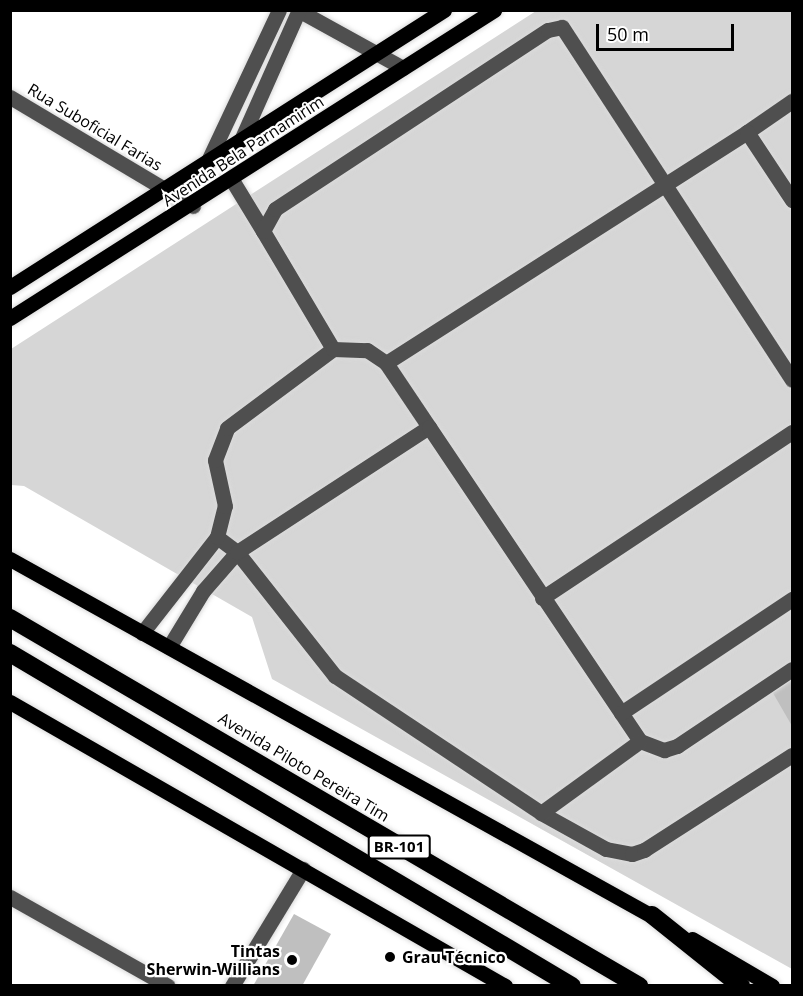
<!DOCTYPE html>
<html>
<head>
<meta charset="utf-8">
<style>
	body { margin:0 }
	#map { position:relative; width:803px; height:996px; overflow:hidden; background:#fff; font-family:"Open Sans",sans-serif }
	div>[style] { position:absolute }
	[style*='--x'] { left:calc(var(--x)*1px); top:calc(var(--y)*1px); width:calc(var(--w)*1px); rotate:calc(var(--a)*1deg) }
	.green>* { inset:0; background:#d6d6d6 }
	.building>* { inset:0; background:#bfbfbf }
	.roads { filter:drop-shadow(0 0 2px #dbdbdb) drop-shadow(0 0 2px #dbdbdb) }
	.minor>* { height:15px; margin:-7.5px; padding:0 7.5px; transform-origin:7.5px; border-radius:7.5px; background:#4f4f4f }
	.major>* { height:15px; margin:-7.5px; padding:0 7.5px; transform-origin:7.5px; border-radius:7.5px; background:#000 }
	.highway>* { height:18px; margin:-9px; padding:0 9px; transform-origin:9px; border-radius:9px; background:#000 }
	.dots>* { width:16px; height:16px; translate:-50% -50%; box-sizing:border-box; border:3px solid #fff; border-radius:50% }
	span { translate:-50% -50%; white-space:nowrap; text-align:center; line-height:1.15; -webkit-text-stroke:4.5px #fff; paint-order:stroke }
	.shield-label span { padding:2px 4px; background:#fff; border:2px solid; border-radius:4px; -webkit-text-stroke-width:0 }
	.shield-label { font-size:15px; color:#000; font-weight:700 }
	.street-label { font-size:16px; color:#000 }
	.poi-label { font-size:16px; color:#000; font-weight:700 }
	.right { translate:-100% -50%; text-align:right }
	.left { translate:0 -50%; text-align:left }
	.frame { position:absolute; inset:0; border:12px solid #000; pointer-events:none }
	.scale { position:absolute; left:596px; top:24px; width:138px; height:27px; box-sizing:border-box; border:3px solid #000; border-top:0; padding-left:8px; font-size:18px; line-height:21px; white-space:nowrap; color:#000; -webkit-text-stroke:4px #fff; paint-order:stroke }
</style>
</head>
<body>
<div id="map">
	<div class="green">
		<div style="clip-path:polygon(536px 11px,792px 11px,792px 969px,272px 679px,252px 617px,24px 486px,11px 485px,11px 349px)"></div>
	</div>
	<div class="building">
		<div style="clip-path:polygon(792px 680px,792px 726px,773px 693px)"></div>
		<div style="clip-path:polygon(294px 914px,331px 934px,302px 986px,253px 986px)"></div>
	</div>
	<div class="roads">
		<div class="minor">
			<div style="--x:298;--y:10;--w:120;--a:28.9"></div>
			<div style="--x:10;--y:97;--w:213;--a:30.8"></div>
			<div style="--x:747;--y:132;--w:55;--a:-34.6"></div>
			<div style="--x:241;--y:140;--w:142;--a:-66"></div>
			<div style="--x:207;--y:163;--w:169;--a:-64.8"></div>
			<div style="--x:232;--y:180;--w:60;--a:58.7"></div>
			<div style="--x:333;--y:349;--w:137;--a:-120.7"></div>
			<div style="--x:263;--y:231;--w:25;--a:-61"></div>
			<div style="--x:275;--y:209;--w:326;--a:-33.3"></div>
			<div style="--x:548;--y:30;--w:14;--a:-12"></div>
			<div style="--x:562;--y:27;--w:421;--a:56.9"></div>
			<div style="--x:386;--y:363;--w:77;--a:56.1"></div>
			<div style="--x:217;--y:537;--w:25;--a:37"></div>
			<div style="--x:237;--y:552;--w:158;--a:51.7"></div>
			<div style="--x:335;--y:676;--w:247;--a:33.6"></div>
			<div style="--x:541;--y:813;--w:74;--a:29"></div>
			<div style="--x:606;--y:849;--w:26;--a:11"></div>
			<div style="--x:632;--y:854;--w:13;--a:-18"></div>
			<div style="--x:644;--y:850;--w:176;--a:-32.7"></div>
			<div style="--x:542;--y:598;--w:300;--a:-33.6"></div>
			<div style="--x:142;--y:633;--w:122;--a:-52"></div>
			<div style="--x:217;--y:537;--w:32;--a:-76"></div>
			<div style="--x:225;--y:506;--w:47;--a:-102.3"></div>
			<div style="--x:215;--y:460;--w:34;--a:-69"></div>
			<div style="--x:227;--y:428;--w:132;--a:-36.7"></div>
			<div style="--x:333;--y:349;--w:34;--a:2"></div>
			<div style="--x:367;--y:350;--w:23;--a:34"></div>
			<div style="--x:386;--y:363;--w:429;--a:-32.6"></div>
			<div style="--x:747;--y:132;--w:82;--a:56.5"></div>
			<div style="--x:169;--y:647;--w:66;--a:-58.7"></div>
			<div style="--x:203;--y:591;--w:52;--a:-48.9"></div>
			<div style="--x:237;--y:552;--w:229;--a:-33.1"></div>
			<div style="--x:429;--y:427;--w:378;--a:56.1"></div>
			<div style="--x:640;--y:741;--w:26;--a:21"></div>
			<div style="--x:664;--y:750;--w:14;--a:-17"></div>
			<div style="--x:677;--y:746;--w:138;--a:-33.8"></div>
			<div style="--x:621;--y:713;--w:206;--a:-33.7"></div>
			<div style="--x:541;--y:813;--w:122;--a:-36"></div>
			<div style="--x:10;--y:897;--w:181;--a:29.4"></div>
			<div style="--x:232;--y:986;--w:137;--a:-58.7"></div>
		</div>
		<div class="major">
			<div style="--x:10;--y:287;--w:515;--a:-32.55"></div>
			<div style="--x:10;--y:318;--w:574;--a:-32.47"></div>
			<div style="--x:10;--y:559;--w:745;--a:29.08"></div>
			<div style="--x:10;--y:702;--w:571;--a:29.84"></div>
			<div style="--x:692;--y:939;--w:93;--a:30.4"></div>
		</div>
		<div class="highway">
			<div style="--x:10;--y:618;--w:729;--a:30.33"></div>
			<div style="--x:10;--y:653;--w:653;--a:30.65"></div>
			<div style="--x:652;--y:915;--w:114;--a:38.6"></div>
		</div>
	</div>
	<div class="dots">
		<div style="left:390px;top:957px;background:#000"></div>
		<div style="left:292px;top:960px;background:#000"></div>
	</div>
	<div class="shield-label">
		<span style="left:399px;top:847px">BR-101</span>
	</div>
	<div class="street-label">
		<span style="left:95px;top:127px;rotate:31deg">Rua Suboficial Farias</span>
		<span style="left:243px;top:151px;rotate:-33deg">Avenida Bela Parnamirim</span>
		<span style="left:304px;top:767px;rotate:31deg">Avenida Piloto Pereira Tim</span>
	</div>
	<div class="poi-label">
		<span class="right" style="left:280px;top:960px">Tintas<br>Sherwin-Willians</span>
		<span class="left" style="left:402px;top:957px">Grau Técnico</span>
	</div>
	<div class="frame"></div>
	<div class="scale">50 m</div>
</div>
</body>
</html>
